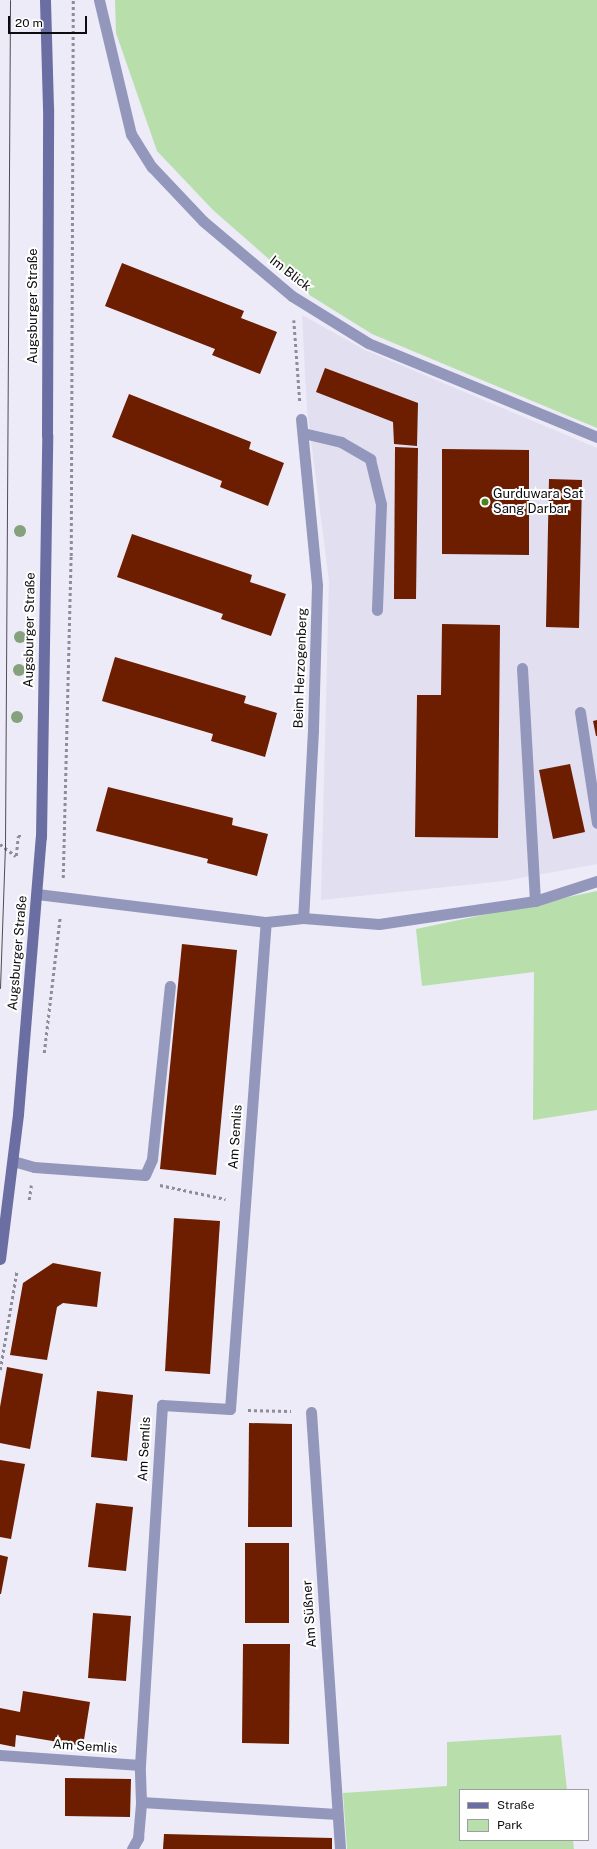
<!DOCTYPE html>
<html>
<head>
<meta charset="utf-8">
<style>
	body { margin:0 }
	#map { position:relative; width:597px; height:1849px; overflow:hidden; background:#ecebf7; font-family:"Public Sans",sans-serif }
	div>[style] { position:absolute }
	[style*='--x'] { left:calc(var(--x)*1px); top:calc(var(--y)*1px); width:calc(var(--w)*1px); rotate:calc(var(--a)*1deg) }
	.built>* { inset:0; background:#e2dff1 }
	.green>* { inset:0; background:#b8dfab }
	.building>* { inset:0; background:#6d1d00 }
	.path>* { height:2.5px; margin-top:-1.25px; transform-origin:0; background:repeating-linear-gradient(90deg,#8e8d96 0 3px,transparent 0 6px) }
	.service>* { height:11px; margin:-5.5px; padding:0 5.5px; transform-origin:5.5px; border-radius:5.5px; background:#9497bc }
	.minor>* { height:11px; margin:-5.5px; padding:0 5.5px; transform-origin:5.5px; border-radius:5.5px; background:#9497bc }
	.secondary>* { height:11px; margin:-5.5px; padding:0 5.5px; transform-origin:5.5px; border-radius:5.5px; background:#6a6ea2 }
	.tram>* { height:1px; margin:-0.5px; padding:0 0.5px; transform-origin:0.5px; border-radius:0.5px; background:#4e4d54 }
	.trees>* { width:12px; height:12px; margin:-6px; border-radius:50%; background:#85a17d }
	.dots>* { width:11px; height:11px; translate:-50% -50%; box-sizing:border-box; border:2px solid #fff; border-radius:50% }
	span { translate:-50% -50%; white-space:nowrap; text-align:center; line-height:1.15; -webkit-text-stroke:4px #fff; paint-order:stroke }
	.street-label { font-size:13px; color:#0c0c10 }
	.poi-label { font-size:13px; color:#0c0c10 }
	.left { translate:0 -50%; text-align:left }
	.legend { position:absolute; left:459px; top:1789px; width:130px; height:52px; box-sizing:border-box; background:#fff; border:1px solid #9e9e9f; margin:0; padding:5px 7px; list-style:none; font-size:12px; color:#0c0c10 }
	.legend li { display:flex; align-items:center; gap:8px; height:20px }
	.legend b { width:20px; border:1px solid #9e9e9f }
	.scale { position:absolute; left:8px; top:16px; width:79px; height:18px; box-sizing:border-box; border:2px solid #0c0c10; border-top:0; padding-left:5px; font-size:12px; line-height:14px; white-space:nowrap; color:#0c0c10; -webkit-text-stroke:3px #fff; paint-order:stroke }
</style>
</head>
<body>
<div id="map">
	<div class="built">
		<div style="clip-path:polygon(302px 315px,365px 350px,597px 448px,597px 864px,504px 881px,321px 900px,329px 581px,307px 409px)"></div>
	</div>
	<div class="green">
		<div style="clip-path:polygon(115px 0,597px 0,597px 428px,372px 334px,311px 296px,213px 210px,157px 151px,116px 33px)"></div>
		<div style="clip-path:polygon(597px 891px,597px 1110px,533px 1120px,534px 972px,422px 986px,416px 929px)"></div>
		<div style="clip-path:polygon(561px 1735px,567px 1790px,460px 1790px,460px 1840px,573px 1840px,574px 1849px,347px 1849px,343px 1793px,447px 1786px,447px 1742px)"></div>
	</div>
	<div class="building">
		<div style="clip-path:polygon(122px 263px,244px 311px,241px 318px,277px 332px,260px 374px,212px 355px,215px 349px,105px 306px)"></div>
		<div style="clip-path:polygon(325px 368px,418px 403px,417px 446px,394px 444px,393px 422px,316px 392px)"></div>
		<div style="clip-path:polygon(129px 394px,251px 442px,249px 449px,284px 463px,268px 506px,220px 487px,222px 481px,112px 437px)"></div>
		<div style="clip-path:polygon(395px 447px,418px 448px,416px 599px,394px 599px)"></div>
		<div style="clip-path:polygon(442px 449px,529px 450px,529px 555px,442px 554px)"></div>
		<div style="clip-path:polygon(549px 479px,582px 480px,579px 628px,546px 627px)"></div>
		<div style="clip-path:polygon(132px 534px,252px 575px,250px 582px,286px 594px,271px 636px,221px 619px,223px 614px,117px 577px)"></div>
		<div style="clip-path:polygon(442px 624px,500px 625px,498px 838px,415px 837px,417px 695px,441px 695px)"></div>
		<div style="clip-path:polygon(115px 657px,246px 696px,244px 703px,277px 713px,265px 757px,211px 741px,213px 734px,102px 701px)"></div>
		<div style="clip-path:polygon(597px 720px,597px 736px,596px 736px,593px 721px)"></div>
		<div style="clip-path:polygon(570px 764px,585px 832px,553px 839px,539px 770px)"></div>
		<div style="clip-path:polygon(108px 787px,233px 818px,232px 825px,268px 834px,257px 876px,207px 863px,208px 859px,96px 831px)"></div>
		<div style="clip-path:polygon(182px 944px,237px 950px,216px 1175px,160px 1169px)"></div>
		<div style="clip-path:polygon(174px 1218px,220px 1221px,210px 1374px,165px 1371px)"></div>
		<div style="clip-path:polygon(53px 1263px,101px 1272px,97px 1307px,63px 1303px,57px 1307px,47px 1360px,10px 1355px,23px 1283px)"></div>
		<div style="clip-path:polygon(7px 1367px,43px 1374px,30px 1449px,0 1443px,0 1407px)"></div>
		<div style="clip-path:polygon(97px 1391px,133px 1395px,127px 1461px,91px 1457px)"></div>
		<div style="clip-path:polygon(249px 1423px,292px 1424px,292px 1527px,248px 1527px)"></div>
		<div style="clip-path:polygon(0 1460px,25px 1464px,11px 1539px,0 1537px)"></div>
		<div style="clip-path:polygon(96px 1503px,133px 1507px,126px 1571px,88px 1567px)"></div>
		<div style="clip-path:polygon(245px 1543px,289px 1543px,289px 1623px,245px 1623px)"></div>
		<div style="clip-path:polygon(0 1555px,8px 1557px,1px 1594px,0 1594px)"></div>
		<div style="clip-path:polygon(93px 1613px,131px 1616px,126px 1681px,88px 1678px)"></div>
		<div style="clip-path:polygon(243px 1644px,290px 1644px,289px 1744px,242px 1743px)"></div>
		<div style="clip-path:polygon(23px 1691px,90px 1702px,83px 1746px,16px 1735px,15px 1747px,0 1744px,0 1708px,20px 1712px)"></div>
		<div style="clip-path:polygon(65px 1778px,131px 1779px,130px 1817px,65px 1816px)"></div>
		<div style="clip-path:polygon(164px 1834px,332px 1838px,332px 1849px,163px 1849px)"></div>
	</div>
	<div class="path">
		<div style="--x:294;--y:320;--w:81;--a:85.8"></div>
		<div style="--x:0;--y:844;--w:20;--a:37"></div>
		<div style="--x:16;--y:856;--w:20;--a:-84"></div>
		<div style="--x:18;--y:836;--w:4;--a:0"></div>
		<div style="--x:63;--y:878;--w:322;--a:-88.6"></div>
		<div style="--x:71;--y:556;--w:556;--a:-89.79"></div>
		<div style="--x:44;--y:1053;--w:138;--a:-83.3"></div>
		<div style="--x:160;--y:1185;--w:67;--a:12"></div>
		<div style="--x:29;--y:1200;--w:15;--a:-82"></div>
		<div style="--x:0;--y:1370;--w:101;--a:-80.4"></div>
		<div style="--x:248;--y:1410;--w:43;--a:1.3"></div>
	</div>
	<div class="service">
		<div style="--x:99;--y:0;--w:138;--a:76.6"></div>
		<div style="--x:131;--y:134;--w:39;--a:58"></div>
		<div style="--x:152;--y:167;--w:74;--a:46.6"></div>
		<div style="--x:203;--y:221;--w:116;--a:40.1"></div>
		<div style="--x:292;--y:296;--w:89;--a:31.7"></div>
		<div style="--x:368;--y:343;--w:248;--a:22.3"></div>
		<div style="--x:303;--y:433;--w:39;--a:13"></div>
		<div style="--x:341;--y:442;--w:34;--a:30"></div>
		<div style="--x:370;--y:459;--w:46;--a:76.3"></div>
		<div style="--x:381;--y:504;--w:106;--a:92.2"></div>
		<div style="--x:522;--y:668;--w:233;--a:86.8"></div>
		<div style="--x:580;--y:712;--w:112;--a:81.3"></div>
		<div style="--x:13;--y:1161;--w:22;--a:16"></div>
		<div style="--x:34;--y:1167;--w:111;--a:4.1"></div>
		<div style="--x:145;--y:1175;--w:17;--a:-66"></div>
		<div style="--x:152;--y:1159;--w:174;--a:-84.1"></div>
	</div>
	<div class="minor">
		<div style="--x:301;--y:419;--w:167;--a:84.5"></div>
		<div style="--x:317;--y:585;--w:145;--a:91.6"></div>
		<div style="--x:313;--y:730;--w:188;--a:93"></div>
		<div style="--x:37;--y:894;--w:231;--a:7"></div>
		<div style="--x:266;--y:922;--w:37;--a:-6"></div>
		<div style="--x:303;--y:918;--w:76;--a:4.5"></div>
		<div style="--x:379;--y:924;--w:158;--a:-8.4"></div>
		<div style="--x:535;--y:901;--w:65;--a:-17.9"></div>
		<div style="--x:311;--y:1412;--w:438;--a:86.2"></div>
		<div style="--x:0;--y:1755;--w:140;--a:4.1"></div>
		<div style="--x:141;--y:1802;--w:196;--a:3.5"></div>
		<div style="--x:132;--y:1849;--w:13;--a:-61"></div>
		<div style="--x:138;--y:1838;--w:36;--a:-85"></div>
		<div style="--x:141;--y:1802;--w:37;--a:-92"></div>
		<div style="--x:140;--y:1765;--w:361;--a:-86.5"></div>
		<div style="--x:162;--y:1405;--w:68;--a:3.4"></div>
		<div style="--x:230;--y:1409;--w:488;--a:-85.8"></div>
	</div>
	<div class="secondary">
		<div style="--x:0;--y:1259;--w:146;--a:-82.9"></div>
		<div style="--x:18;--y:1114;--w:278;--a:-85.3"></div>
		<div style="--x:41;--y:837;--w:402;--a:-89.1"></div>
		<div style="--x:47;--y:435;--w:327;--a:-89.8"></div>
		<div style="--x:48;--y:108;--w:108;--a:-91.6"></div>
	</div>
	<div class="tram">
		<div style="--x:0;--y:988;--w:141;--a:-88"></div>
		<div style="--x:5;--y:847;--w:847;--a:-89.66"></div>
	</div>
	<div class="trees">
		<div style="left:20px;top:531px"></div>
		<div style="left:20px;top:637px"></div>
		<div style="left:19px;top:670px"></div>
		<div style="left:17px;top:717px"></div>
	</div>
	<div class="dots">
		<div style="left:485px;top:502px;background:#4d841d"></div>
	</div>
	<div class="street-label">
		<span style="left:290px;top:274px;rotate:38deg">Im Blick</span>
		<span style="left:33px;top:306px;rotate:-90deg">Augsburger Straße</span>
		<span style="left:30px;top:630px;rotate:-89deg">Augsburger Straße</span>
		<span style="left:301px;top:668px;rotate:-88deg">Beim Herzogenberg</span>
		<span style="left:18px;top:953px;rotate:-85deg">Augsburger Straße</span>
		<span style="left:236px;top:1137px;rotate:-86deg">Am Semlis</span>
		<span style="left:145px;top:1449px;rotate:-87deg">Am Semlis</span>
		<span style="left:310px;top:1614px;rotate:-94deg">Am Süßner</span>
		<span style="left:85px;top:1747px;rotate:4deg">Am Semlis</span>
	</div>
	<div class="poi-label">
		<span class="left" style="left:493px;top:502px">Gurduwara Sat<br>Sang Darbar</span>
	</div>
	<ul class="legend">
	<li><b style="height:5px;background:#6a6ea2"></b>Straße</li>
	<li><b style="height:11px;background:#b8dfab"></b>Park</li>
	</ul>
	<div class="scale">20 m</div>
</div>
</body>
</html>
